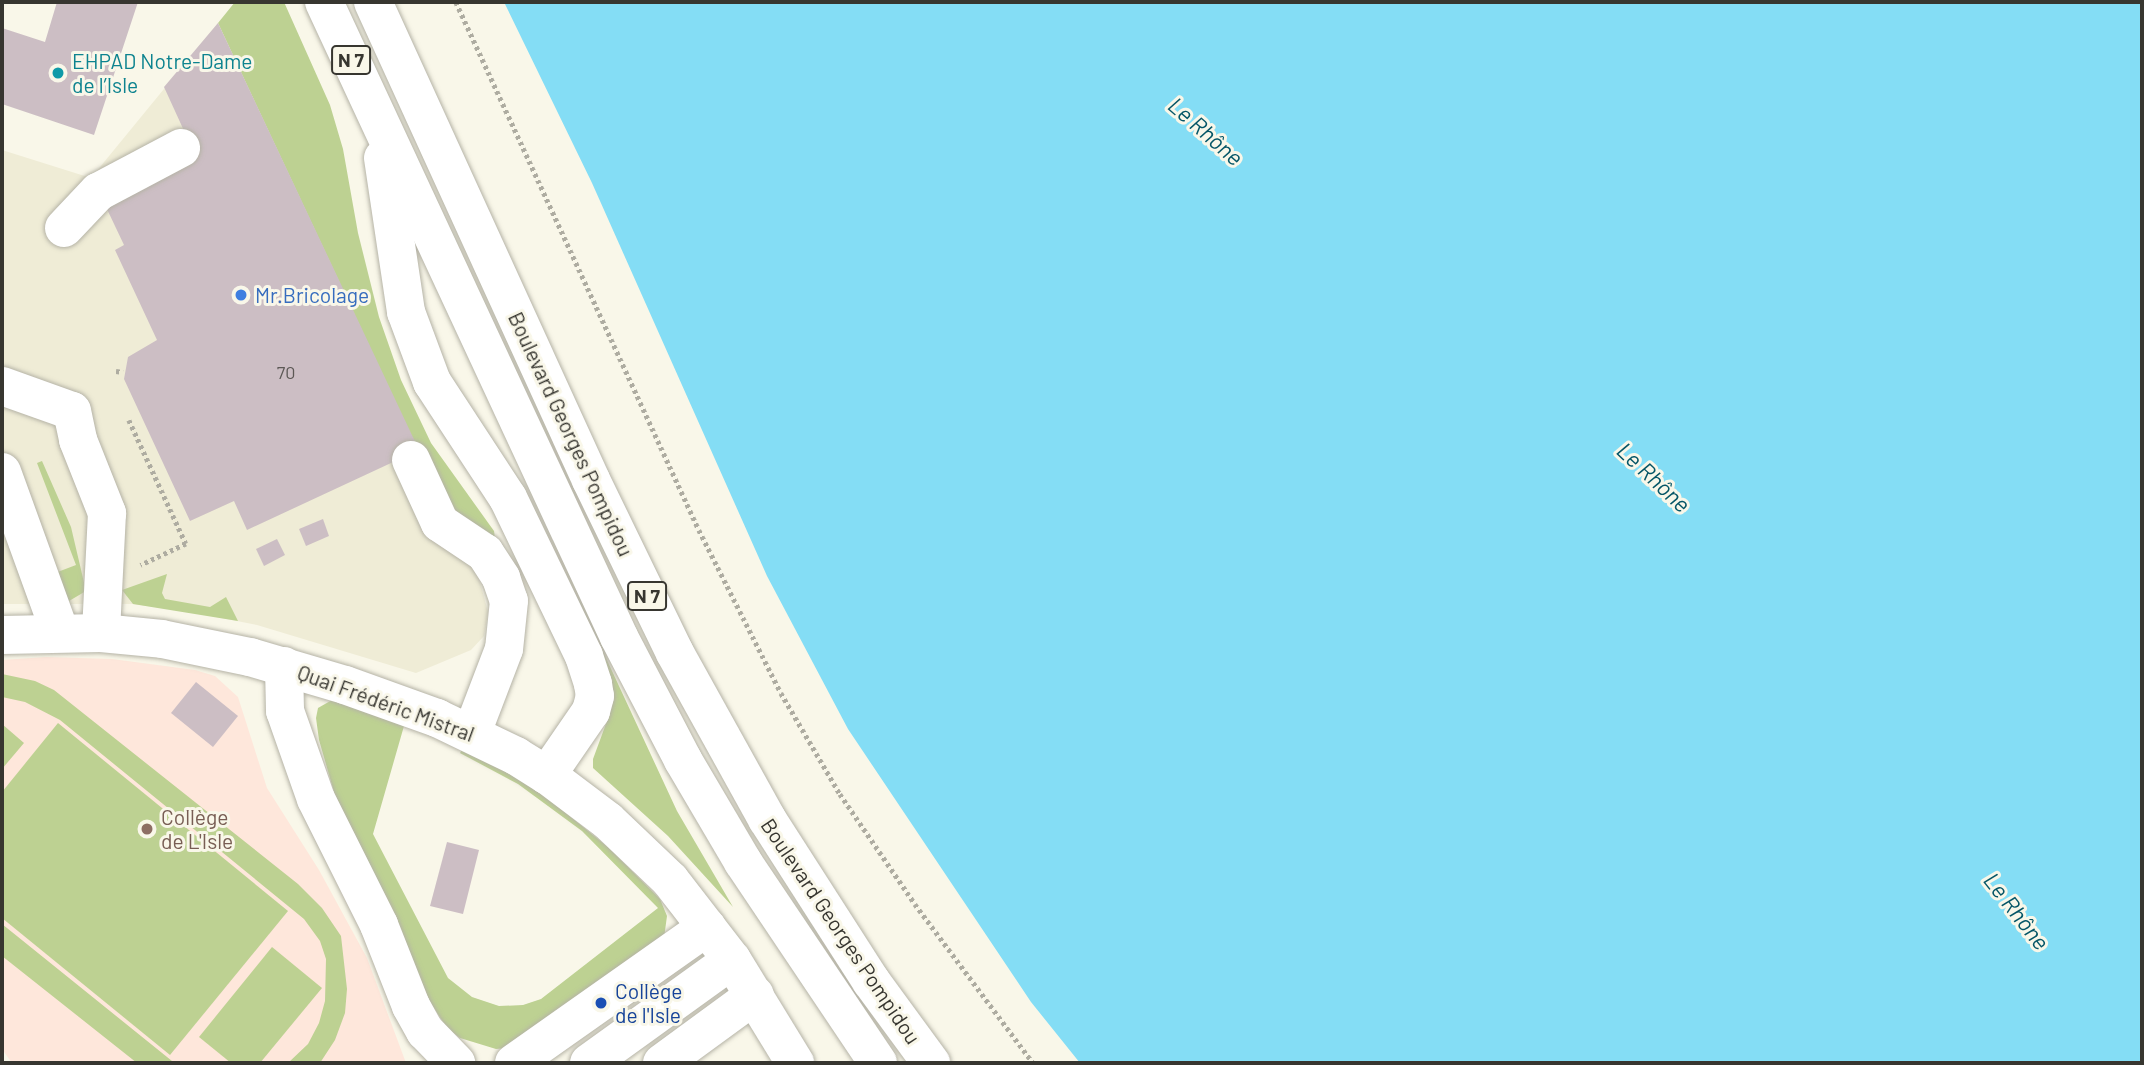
<!DOCTYPE html>
<html>
<head>
<meta charset="utf-8">
<style>
	body { margin:0 }
	#map { position:relative; width:2144px; height:1065px; overflow:hidden; background:#f9f7e9; font-family:Barlow,sans-serif }
	div>[style] { position:absolute }
	[style*='--x'] { left:calc(var(--x)*1px); top:calc(var(--y)*1px); width:calc(var(--w)*1px); rotate:calc(var(--a)*1deg) }
	.built>* { inset:0; background:#efecd6 }
	.education>* { inset:0; background:#fee7db }
	.green>* { inset:0; background:#bdd192 }
	.water>* { inset:0; background:#84ddf5 }
	.building>* { inset:0; background:#ccbec4 }
	.path>* { height:4.5px; margin-top:-2.25px; transform-origin:0; background:repeating-linear-gradient(90deg,#aeaca1 0 3.5px,transparent 0 7px) }
	.roads { filter:drop-shadow(0 0 2px #b5b3a6) drop-shadow(0 0 2px #b5b3a6) }
	.minor>* { height:38px; margin:-19px; padding:0 19px; transform-origin:19px; border-radius:19px; background:#fff }
	.major>* { height:38px; margin:-19px; padding:0 19px; transform-origin:19px; border-radius:19px; background:#fff }
	.dots>* { width:19px; height:19px; translate:-50% -50%; box-sizing:border-box; border:4px solid #f9f7e9; border-radius:50% }
	span { translate:-50% -50%; white-space:nowrap; text-align:center; line-height:1.15; -webkit-text-stroke:6px #f9f7e9; paint-order:stroke }
	.number-label { font-size:18px; color:#5c5855 }
	.number-label span { -webkit-text-stroke-width:0 }
	.shield-label span { padding:2px 5px; background:#f9f7e9; border:2px solid; border-radius:5px; -webkit-text-stroke-width:0 }
	.shield-label { font-size:19px; color:#373630; font-weight:700 }
	.culture-label { font-size:21px; color:#0d838f }
	.left { translate:0 -50%; text-align:left }
	.shop-label { font-size:21px; color:#366cbe }
	.street-label { font-size:21px; color:#373630 }
	.education-label { font-size:21px; color:#785e54 }
	.transit-label { font-size:21px; color:#164399 }
	.water-label { font-size:23px; color:#055667; font-style:italic }
	.frame { position:absolute; inset:0; border:4px solid #373630; pointer-events:none }
</style>
</head>
<body>
<div id="map">
	<div class="built">
		<div style="clip-path:polygon(218px 23px,419px 450px,474px 560px,488px 612px,484px 636px,471px 650px,416px 673px,257px 625px,191px 612px,133px 604px,2px 604px,2px 150px,91px 178px)"></div>
	</div>
	<div class="education">
		<div style="clip-path:polygon(46px 657px,112px 659px,195px 670px,215px 676px,238px 697px,267px 788px,319px 870px,367px 958px,406px 1063px,12px 1063px,2px 1049px,2px 660px)"></div>
	</div>
	<div class="green">
		<div style="clip-path:polygon(235px 2px,284px 2px,330px 105px,343px 149px,358px 233px,379px 317px,401px 380px,431px 443px,494px 531px,496px 546px,446px 510px,218px 23px)"></div>
		<div style="clip-path:polygon(42px 461px,71px 527px,86px 591px,69px 601px,55px 573px,76px 565px,37px 463px)"></div>
		<div style="clip-path:polygon(167px 574px,162px 593px,165px 599px,210px 607px,226px 597px,238px 621px,133px 604px,122px 590px)"></div>
		<div style="clip-path:polygon(580px 602px,677px 811px,733px 907px,668px 836px,593px 768px,593px 759px,607px 721px,570px 606px)"></div>
		<div style="clip-path:polygon(2px 674px,35px 681px,54px 690px,298px 884px,322px 908px,341px 936px,347px 989px,345px 1013px,335px 1040px,320px 1063px,288px 1063px,308px 1044px,319px 1023px,325px 1001px,326px 959px,320px 941px,304px 919px,60px 720px,25px 702px,2px 697px)"></div>
		<div style="clip-path:polygon(332px 700px,404px 726px,373px 834px,448px 978px,472px 997px,499px 1006px,523px 1005px,541px 999px,658px 908px,582px 831px,518px 784px,460px 753px,464px 747px,529px 783px,609px 848px,660px 899px,667px 916px,664px 938px,517px 1047px,496px 1049px,460px 1038px,447px 1028px,430px 1002px,334px 792px,319px 740px,316px 718px,318px 708px)"></div>
		<div style="clip-path:polygon(58px 723px,288px 911px,170px 1055px,2px 918px,2px 792px)"></div>
		<div style="clip-path:polygon(2px 724px,24px 743px,2px 769px)"></div>
		<div style="clip-path:polygon(2px 924px,172px 1061px,177px 1063px,137px 1063px,2px 956px)"></div>
		<div style="clip-path:polygon(272px 947px,322px 988px,260px 1063px,231px 1063px,199px 1037px)"></div>
	</div>
	<div class="water">
		<div style="clip-path:polygon(504px 2px,2142px 2px,2142px 1063px,1080px 1063px,1031px 1002px,848px 729px,767px 576px,592px 183px)"></div>
	</div>
	<div class="building">
		<div style="clip-path:polygon(57px 2px,138px 2px,94px 135px,2px 104px,2px 28px,45px 42px)"></div>
		<div style="clip-path:polygon(218px 23px,419px 450px,247px 530px,234px 501px,190px 521px,124px 379px,128px 357px,157px 340px,115px 250px,124px 245px,106px 207px,196px 157px,164px 87px)"></div>
		<div style="clip-path:polygon(323px 519px,329px 536px,306px 546px,299px 529px)"></div>
		<div style="clip-path:polygon(277px 539px,285px 555px,264px 566px,256px 549px)"></div>
		<div style="clip-path:polygon(196px 682px,238px 716px,213px 747px,171px 713px)"></div>
		<div style="clip-path:polygon(447px 842px,479px 850px,463px 914px,430px 906px)"></div>
	</div>
	<div class="path">
		<div style="--x:456;--y:2;--w:581;--a:65.29"></div>
		<div style="--x:699;--y:530;--w:182;--a:63.3"></div>
		<div style="--x:781;--y:693;--w:117;--a:59.7"></div>
		<div style="--x:840;--y:794;--w:133;--a:55.7"></div>
		<div style="--x:915;--y:904;--w:198;--a:53.4"></div>
		<div style="--x:116;--y:371;--w:7;--a:8"></div>
		<div style="--x:129;--y:420;--w:136;--a:65.3"></div>
		<div style="--x:186;--y:544;--w:50;--a:155"></div>
	</div>
	<div class="roads">
		<div class="minor">
			<div style="--x:64;--y:228;--w:50;--a:-46.6"></div>
			<div style="--x:98;--y:192;--w:94;--a:-27.9"></div>
			<div style="--x:2;--y:386;--w:74;--a:19.7"></div>
			<div style="--x:72;--y:411;--w:30;--a:78"></div>
			<div style="--x:78;--y:440;--w:79;--a:68.3"></div>
			<div style="--x:107;--y:513;--w:120;--a:92.9"></div>
			<div style="--x:411;--y:460;--w:69;--a:65.3"></div>
			<div style="--x:440;--y:523;--w:54;--a:33.7"></div>
			<div style="--x:485;--y:553;--w:30;--a:57"></div>
			<div style="--x:501;--y:578;--w:24;--a:71"></div>
			<div style="--x:509;--y:601;--w:48;--a:95.9"></div>
			<div style="--x:504;--y:649;--w:90;--a:110.9"></div>
			<div style="--x:2;--y:472;--w:170;--a:70.1"></div>
			<div style="--x:2;--y:635;--w:99;--a:-1.2"></div>
			<div style="--x:101;--y:633;--w:61;--a:5.6"></div>
			<div style="--x:162;--y:639;--w:90;--a:11.6"></div>
			<div style="--x:250;--y:657;--w:99;--a:16.4"></div>
			<div style="--x:345;--y:685;--w:98;--a:19.7"></div>
			<div style="--x:437;--y:718;--w:88;--a:25.7"></div>
			<div style="--x:516;--y:756;--w:36;--a:32"></div>
			<div style="--x:547;--y:775;--w:76;--a:37"></div>
			<div style="--x:608;--y:821;--w:86;--a:43.6"></div>
			<div style="--x:670;--y:880;--w:101;--a:52.2"></div>
			<div style="--x:732;--y:960;--w:121;--a:58.5"></div>
			<div style="--x:284;--y:666;--w:45;--a:88.7"></div>
			<div style="--x:285;--y:711;--w:93;--a:70.6"></div>
			<div style="--x:316;--y:799;--w:141;--a:63.4"></div>
			<div style="--x:379;--y:925;--w:87;--a:68.4"></div>
			<div style="--x:411;--y:1006;--w:29;--a:61"></div>
			<div style="--x:425;--y:1031;--w:45;--a:45.9"></div>
			<div style="--x:514;--y:1063;--w:236;--a:-35.2"></div>
			<div style="--x:589;--y:1063;--w:176;--a:-35.8"></div>
			<div style="--x:662;--y:1063;--w:115;--a:-36.2"></div>
		</div>
		<div class="major">
			<div style="--x:324;--y:2;--w:700;--a:65.08"></div>
			<div style="--x:619;--y:637;--w:139;--a:62.5"></div>
			<div style="--x:683;--y:760;--w:118;--a:59.5"></div>
			<div style="--x:743;--y:862;--w:242;--a:56.1"></div>
			<div style="--x:373;--y:2;--w:525;--a:65.48"></div>
			<div style="--x:591;--y:480;--w:192;--a:64.1"></div>
			<div style="--x:675;--y:653;--w:190;--a:61"></div>
			<div style="--x:767;--y:819;--w:193;--a:57.3"></div>
			<div style="--x:871;--y:981;--w:102;--a:53.8"></div>
			<div style="--x:383;--y:158;--w:156;--a:81.5"></div>
			<div style="--x:406;--y:312;--w:75;--a:69.6"></div>
			<div style="--x:432;--y:382;--w:139;--a:56.8"></div>
			<div style="--x:508;--y:498;--w:175;--a:64.3"></div>
			<div style="--x:584;--y:656;--w:29;--a:72"></div>
			<div style="--x:593;--y:684;--w:12;--a:81"></div>
			<div style="--x:595;--y:696;--w:16;--a:105"></div>
			<div style="--x:591;--y:711;--w:78;--a:124.5"></div>
		</div>
	</div>
	<div class="dots">
		<div style="left:58px;top:73px;background:#0f9aa8"></div>
		<div style="left:241px;top:295px;background:#3f7fe0"></div>
		<div style="left:147px;top:829px;background:#8d6e63"></div>
		<div style="left:601px;top:1003px;background:#1a4fb4"></div>
	</div>
	<div class="number-label">
		<span style="left:286px;top:372px">70</span>
	</div>
	<div class="shield-label">
		<span style="left:351px;top:60px">N 7</span>
		<span style="left:647px;top:596px">N 7</span>
	</div>
	<div class="culture-label">
		<span class="left" style="left:72px;top:73px">EHPAD Notre-Dame<br>de l’Isle</span>
	</div>
	<div class="shop-label">
		<span class="left" style="left:255px;top:295px">Mr.Bricolage</span>
	</div>
	<div class="street-label">
		<span style="left:571px;top:434px;rotate:65deg">Boulevard Georges Pompidou</span>
		<span style="left:386px;top:703px;rotate:20deg">Quai Frédéric Mistral</span>
		<span style="left:841px;top:931px;rotate:56deg">Boulevard Georges Pompidou</span>
	</div>
	<div class="education-label">
		<span class="left" style="left:161px;top:829px">Collège<br>de L'Isle</span>
	</div>
	<div class="transit-label">
		<span class="left" style="left:615px;top:1003px">Collège<br>de l'Isle</span>
	</div>
	<div class="water-label">
		<span style="left:1206px;top:131px;rotate:41deg">Le Rhône</span>
		<span style="left:1654px;top:477px;rotate:43deg">Le Rhône</span>
		<span style="left:2017px;top:911px;rotate:52deg">Le Rhône</span>
	</div>
	<div class="frame"></div>
</div>
</body>
</html>
